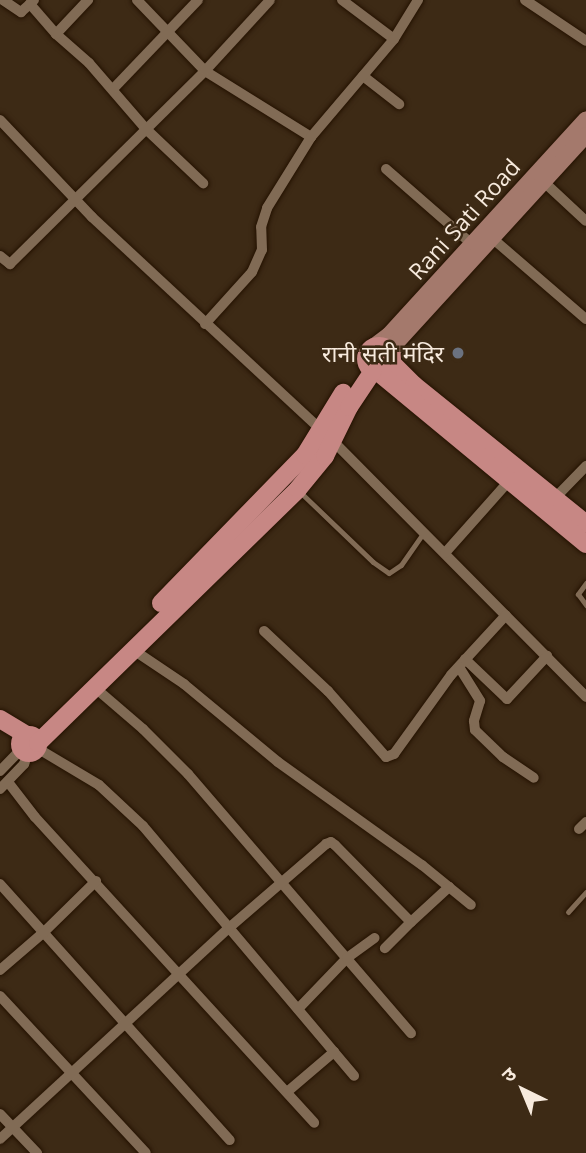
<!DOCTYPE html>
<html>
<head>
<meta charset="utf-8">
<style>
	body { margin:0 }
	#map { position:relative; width:586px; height:1153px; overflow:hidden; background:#3d2a15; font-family:"Open Sans","Noto Sans Devanagari",sans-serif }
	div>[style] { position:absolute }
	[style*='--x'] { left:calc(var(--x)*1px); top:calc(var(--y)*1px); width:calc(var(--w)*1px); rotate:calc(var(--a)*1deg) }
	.roads { filter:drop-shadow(0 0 2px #241201) drop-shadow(0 0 2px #241201) }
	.lane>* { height:5px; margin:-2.5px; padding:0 2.5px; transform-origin:2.5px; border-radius:2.5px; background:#816b55 }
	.street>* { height:10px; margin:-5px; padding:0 5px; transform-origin:5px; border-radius:5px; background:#816b55 }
	.secondary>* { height:16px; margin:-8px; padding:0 8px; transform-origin:8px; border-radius:8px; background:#a4796c }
	.primary>* { height:18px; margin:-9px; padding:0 9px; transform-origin:9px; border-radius:9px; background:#c78784 }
	.primary>.ring { margin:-9px; padding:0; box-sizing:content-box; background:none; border:18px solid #c78784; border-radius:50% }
	.dots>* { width:19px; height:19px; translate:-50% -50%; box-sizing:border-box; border:4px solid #3d2a15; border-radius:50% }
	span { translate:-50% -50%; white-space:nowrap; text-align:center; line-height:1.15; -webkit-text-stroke:5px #3d2a15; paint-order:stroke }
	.street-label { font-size:23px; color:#f7eadd }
	.poi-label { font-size:23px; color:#f7eadd }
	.right { translate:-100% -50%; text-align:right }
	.north { position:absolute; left:488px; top:1055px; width:70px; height:70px; -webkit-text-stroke:5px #3d2a15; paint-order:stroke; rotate:317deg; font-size:19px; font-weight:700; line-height:28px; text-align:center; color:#f7eadd }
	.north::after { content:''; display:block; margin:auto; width:24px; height:32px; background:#f7eadd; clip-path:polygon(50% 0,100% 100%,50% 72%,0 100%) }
</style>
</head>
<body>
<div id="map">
	<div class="roads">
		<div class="lane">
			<div style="--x:300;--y:492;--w:101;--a:43.8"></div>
			<div style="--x:373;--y:562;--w:19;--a:35"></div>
			<div style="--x:389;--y:573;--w:14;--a:-34"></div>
			<div style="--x:401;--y:565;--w:40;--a:-55.1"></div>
			<div style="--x:586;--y:583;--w:14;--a:126"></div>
			<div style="--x:578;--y:594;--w:14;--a:54"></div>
			<div style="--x:568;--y:912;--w:27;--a:-48"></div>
		</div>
		<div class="street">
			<div style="--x:3;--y:0;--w:22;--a:34"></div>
			<div style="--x:21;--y:12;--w:15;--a:-42"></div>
			<div style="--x:34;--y:0;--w:6;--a:135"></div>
			<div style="--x:30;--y:4;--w:40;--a:49"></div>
			<div style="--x:56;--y:34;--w:44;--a:41.3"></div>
			<div style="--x:89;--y:63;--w:87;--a:49.2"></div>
			<div style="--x:146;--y:129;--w:79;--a:43.5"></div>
			<div style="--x:137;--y:0;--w:98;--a:46.2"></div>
			<div style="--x:205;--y:71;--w:125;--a:31.9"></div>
			<div style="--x:342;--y:0;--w:65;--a:36.9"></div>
			<div style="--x:525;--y:0;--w:73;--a:33.9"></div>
			<div style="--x:56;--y:34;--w:47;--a:-46.7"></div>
			<div style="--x:363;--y:76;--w:46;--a:37.9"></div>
			<div style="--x:113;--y:89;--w:123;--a:-46.3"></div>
			<div style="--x:0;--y:120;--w:134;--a:46.5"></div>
			<div style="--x:92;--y:217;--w:329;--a:42.9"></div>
			<div style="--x:333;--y:441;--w:360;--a:45.3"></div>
			<div style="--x:386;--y:169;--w:114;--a:41.1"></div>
			<div style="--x:544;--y:182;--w:57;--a:42.9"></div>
			<div style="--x:492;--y:238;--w:124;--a:40.8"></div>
			<div style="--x:0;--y:256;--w:13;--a:39"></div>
			<div style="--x:10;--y:264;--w:274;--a:-44.7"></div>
			<div style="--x:205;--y:71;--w:96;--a:-47.5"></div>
			<div style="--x:205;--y:324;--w:70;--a:-47.9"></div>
			<div style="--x:252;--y:272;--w:24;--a:-66"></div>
			<div style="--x:262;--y:250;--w:23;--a:-92"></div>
			<div style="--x:261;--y:227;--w:20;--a:-72"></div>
			<div style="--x:267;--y:208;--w:84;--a:-58.2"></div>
			<div style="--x:311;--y:137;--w:128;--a:-49.7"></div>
			<div style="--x:394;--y:39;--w:46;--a:-58.4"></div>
			<div style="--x:555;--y:498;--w:45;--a:-45.9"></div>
			<div style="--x:445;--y:553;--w:96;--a:-48.4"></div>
			<div style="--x:264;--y:631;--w:88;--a:43.2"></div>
			<div style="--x:328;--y:691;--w:88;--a:48.7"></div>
			<div style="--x:386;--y:757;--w:9;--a:-21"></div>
			<div style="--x:394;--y:754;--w:97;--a:-54.2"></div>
			<div style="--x:451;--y:675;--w:81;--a:-47.5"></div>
			<div style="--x:132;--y:649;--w:63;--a:33.9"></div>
			<div style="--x:184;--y:684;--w:122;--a:39.7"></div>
			<div style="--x:278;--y:762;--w:177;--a:35.6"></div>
			<div style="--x:422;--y:865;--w:63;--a:39.2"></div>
			<div style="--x:465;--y:659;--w:58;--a:43.6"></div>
			<div style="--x:507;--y:699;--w:59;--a:-47.1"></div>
			<div style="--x:459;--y:667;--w:40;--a:58"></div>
			<div style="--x:480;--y:701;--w:21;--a:107"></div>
			<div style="--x:474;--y:721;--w:9;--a:84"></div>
			<div style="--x:475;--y:730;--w:39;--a:44"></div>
			<div style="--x:503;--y:757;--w:37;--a:34"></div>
			<div style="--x:93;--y:686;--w:66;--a:40.7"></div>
			<div style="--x:143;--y:729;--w:64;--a:45"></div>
			<div style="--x:188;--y:774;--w:342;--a:49.3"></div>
			<div style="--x:37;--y:748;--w:72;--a:30.8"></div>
			<div style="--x:99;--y:785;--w:60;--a:43"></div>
			<div style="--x:143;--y:826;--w:327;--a:49.8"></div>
			<div style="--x:0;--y:771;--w:30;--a:-46"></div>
			<div style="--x:8;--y:782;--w:44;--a:52.4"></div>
			<div style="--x:35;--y:817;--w:414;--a:47.6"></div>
			<div style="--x:0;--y:789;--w:35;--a:-46"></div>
			<div style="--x:24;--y:764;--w:12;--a:-70"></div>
			<div style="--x:579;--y:829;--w:10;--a:-45"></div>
			<div style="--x:0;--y:884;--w:344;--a:48.1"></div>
			<div style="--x:411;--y:922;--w:52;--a:-42.6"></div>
			<div style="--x:0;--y:970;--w:58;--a:-40.8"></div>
			<div style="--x:44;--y:932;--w:73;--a:-44.4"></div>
			<div style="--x:0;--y:996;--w:214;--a:47.1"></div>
			<div style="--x:298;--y:1009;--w:71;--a:-46.1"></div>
			<div style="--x:347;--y:958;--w:34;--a:-36"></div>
			<div style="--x:287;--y:1092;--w:62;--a:-40.4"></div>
			<div style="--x:0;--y:1114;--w:54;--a:46.5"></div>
			<div style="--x:0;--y:1139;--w:313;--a:-42.7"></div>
			<div style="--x:230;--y:927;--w:127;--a:-40.8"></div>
			<div style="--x:326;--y:844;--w:5;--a:-22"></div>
			<div style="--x:331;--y:842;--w:5;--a:37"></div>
			<div style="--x:335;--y:845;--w:108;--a:45.4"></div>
			<div style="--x:411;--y:922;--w:37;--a:135"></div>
		</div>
		<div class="secondary">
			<div style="--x:373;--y:347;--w:20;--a:-37"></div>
			<div style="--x:389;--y:335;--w:292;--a:-47.6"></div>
			<div style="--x:391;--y:356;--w:15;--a:-67"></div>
			<div style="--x:397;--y:342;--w:280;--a:-47.6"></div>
		</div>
		<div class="primary">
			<div class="ring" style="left:366px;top:346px;width:8px;height:8px"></div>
			<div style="--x:391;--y:362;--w:33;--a:45"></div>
			<div style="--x:414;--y:385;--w:221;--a:38.9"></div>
			<div style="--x:378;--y:372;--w:270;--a:39.6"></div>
			<div style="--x:161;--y:603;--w:206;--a:-45.8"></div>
			<div style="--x:305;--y:455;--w:73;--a:-58.5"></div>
			<div style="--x:0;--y:719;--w:31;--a:31"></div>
			<div class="ring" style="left:20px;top:735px;width:0;height:0"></div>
			<div style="--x:38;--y:743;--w:363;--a:-44.3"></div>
			<div style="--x:298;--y:489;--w:43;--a:-50.7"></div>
			<div style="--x:325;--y:456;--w:55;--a:-63.9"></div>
			<div style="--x:349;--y:407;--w:43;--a:-56.3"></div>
		</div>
	</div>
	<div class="dots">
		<div style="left:458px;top:353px;background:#6b7280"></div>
	</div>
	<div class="street-label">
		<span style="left:464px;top:219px;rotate:-48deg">Rani Sati Road</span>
	</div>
	<div class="poi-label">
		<span class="right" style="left:444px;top:353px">रानी सती मंदिर</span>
	</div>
	<div class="north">उ</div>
</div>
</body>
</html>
